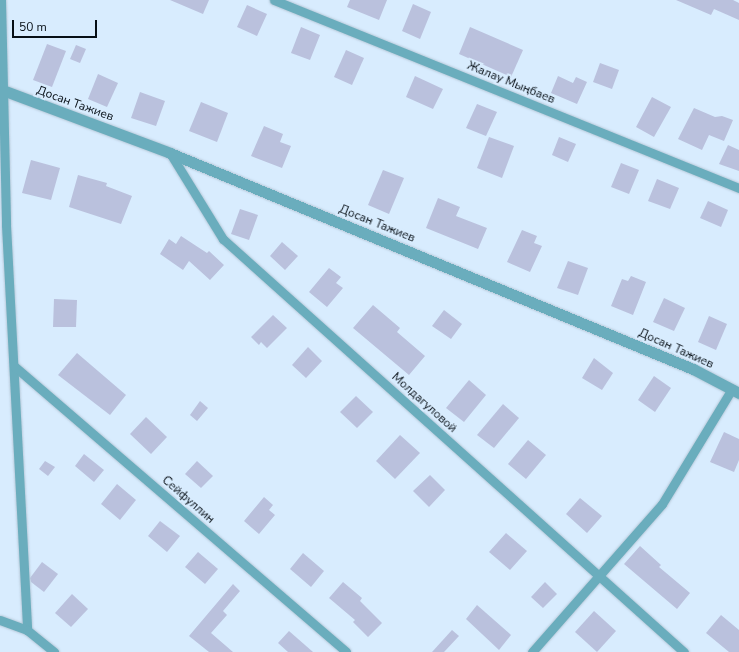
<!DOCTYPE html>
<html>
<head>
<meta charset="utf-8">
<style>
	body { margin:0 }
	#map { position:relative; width:739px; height:652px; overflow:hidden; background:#d8ecfe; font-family:"Nunito Sans",sans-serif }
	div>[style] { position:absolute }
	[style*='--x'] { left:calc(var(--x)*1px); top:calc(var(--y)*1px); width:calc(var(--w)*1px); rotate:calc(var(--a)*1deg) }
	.building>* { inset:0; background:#bac1dd }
	.roads { filter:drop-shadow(0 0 1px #b7c9d9) drop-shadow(0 0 1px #b7c9d9) }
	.minor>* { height:9px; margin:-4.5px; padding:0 4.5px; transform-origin:4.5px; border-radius:4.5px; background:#6aadbd }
	.tertiary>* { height:11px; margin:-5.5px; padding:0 5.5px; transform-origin:5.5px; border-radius:5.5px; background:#6aadbd }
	span { translate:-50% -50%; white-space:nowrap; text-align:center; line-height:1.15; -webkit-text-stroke:4px #d8ecfe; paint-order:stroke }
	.street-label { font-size:12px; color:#070f16 }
	.scale { position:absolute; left:12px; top:20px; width:85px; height:18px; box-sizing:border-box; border:2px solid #070f16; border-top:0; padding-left:5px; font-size:12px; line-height:14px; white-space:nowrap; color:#070f16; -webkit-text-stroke:3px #d8ecfe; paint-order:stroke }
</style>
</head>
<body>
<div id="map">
	<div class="building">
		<div style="clip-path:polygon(170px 0,209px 0,203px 14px)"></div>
		<div style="clip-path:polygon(350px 0,387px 0,379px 20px,347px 7px)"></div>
		<div style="clip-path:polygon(676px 0,733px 0,739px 3px,739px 20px,714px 9px,711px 15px)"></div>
		<div style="clip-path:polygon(413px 4px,431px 12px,420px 39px,402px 31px)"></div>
		<div style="clip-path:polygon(247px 5px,267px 14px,257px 36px,237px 27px)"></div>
		<div style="clip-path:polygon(301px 27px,320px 35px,310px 60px,291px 53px)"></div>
		<div style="clip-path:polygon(470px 27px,523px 50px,511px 77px,459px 54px)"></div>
		<div style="clip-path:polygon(47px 44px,66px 51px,52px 87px,33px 80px)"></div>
		<div style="clip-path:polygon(76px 45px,86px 49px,80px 63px,70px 59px)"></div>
		<div style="clip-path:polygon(346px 50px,364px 58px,352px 85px,334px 77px)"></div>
		<div style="clip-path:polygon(600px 63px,619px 70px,612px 89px,593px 82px)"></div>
		<div style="clip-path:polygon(98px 74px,118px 83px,107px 107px,88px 99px)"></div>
		<div style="clip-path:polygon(415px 76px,443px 89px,433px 109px,406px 97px)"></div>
		<div style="clip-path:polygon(558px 76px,573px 83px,576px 77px,587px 82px,577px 104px,551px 93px)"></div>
		<div style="clip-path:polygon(140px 92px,165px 101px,156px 126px,131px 118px)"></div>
		<div style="clip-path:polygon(652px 97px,671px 107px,654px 137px,636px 127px)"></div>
		<div style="clip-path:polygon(201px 102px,228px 113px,217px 142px,189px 131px)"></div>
		<div style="clip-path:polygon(477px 104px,497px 112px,486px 136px,466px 128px)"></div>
		<div style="clip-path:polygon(694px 108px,715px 117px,722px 116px,733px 120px,724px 141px,709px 135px,702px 150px,678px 139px)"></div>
		<div style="clip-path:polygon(264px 126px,283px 134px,280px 142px,291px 146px,282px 168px,251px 156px)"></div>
		<div style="clip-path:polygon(489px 137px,514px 146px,502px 178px,477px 168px)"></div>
		<div style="clip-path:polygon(559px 137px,576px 144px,568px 162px,552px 155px)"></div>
		<div style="clip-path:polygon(728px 145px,739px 150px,739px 171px,719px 164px)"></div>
		<div style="clip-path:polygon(31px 160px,60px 168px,51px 200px,22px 193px)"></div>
		<div style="clip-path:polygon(621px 163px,639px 170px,629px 194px,611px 187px)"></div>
		<div style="clip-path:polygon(383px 170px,404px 178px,389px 214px,368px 205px)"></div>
		<div style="clip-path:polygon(78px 175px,107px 183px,106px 186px,132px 196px,121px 224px,69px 207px)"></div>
		<div style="clip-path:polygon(657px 179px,679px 188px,670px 209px,648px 201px)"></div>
		<div style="clip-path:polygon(438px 198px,460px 207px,456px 216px,487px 228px,478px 249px,426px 228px)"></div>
		<div style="clip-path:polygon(708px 201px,728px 210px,721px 227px,700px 218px)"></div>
		<div style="clip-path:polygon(240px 209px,258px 215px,249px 240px,231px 234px)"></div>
		<div style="clip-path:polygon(522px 230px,537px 236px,534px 243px,542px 246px,530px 272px,507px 262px)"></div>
		<div style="clip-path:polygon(181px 236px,207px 253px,209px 251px,224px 265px,210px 280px,189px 261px,183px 270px,160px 254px,169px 239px,176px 244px)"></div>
		<div style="clip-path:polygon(282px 242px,298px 256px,285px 270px,270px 256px)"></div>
		<div style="clip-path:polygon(568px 261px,588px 268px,578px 295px,557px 288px)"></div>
		<div style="clip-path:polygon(329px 268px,341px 277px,336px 283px,343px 288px,327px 307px,309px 292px)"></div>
		<div style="clip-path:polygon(631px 276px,646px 282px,633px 315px,611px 306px,622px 279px,628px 281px)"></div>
		<div style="clip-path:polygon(664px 298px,685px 308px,674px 331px,653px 322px)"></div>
		<div style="clip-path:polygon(54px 299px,77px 300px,76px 327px,53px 327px)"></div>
		<div style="clip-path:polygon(373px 305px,400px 328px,397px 332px,425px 356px,409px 375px,353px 328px)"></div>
		<div style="clip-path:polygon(444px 310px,462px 324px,451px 339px,432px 326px)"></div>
		<div style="clip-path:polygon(273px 315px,287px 328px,267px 348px,261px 342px,259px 345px,251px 337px)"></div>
		<div style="clip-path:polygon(709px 316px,727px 324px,716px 350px,698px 342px)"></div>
		<div style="clip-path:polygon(308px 347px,322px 361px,306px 378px,292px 365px)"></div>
		<div style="clip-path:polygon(77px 353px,126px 395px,110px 415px,58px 375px)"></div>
		<div style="clip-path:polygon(594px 358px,613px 373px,602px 390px,582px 378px)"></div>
		<div style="clip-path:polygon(654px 376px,671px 388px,655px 412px,638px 400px)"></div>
		<div style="clip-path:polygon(469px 380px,486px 395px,464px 422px,446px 408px)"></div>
		<div style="clip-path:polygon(356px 396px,373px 412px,357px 428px,340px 412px)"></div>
		<div style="clip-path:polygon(200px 401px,208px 408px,197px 421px,190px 415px)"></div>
		<div style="clip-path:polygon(503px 404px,519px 418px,494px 448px,477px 435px)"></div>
		<div style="clip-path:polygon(146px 417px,167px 437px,151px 454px,130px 434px)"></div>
		<div style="clip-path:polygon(724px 432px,739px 439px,739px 460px,734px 472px,710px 462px)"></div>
		<div style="clip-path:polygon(400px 435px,420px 453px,395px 479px,376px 461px)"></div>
		<div style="clip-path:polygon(528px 440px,546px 455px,526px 479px,508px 464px)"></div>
		<div style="clip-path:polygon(84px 454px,104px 470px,94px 482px,75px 466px)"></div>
		<div style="clip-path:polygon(45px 461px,55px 467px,48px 476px,39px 469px)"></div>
		<div style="clip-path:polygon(197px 461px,213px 476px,201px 488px,185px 474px)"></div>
		<div style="clip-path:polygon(430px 475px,445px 490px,429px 507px,413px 491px)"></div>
		<div style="clip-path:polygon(117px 484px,136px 500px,120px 520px,101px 504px)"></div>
		<div style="clip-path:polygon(264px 497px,273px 505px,269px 510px,275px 515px,259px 534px,244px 521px)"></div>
		<div style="clip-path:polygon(580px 498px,602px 516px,587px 533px,566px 514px)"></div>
		<div style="clip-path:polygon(160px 521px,180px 536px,167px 552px,148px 536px)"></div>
		<div style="clip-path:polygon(506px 533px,527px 551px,510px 570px,489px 552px)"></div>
		<div style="clip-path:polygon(640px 546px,661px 565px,659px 567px,690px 593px,677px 609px,624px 564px)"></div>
		<div style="clip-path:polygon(198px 552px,218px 569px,205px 584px,185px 567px)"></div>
		<div style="clip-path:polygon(303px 553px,324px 571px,311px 587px,290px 569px)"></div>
		<div style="clip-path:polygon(42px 562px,58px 574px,44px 592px,31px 582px,30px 578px)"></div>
		<div style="clip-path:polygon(343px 582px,362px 598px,360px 601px,382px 623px,368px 637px,353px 622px,355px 620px,329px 598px)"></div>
		<div style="clip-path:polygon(545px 582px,557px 594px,543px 608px,531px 597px)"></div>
		<div style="clip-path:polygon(233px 584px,240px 591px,223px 611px,227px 615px,211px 633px,233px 652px,209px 652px,189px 636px)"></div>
		<div style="clip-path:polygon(72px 594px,88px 609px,71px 627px,55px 613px)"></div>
		<div style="clip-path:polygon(477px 605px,511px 635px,499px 650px,466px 619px)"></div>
		<div style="clip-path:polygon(594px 611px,616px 631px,597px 652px,575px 632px)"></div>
		<div style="clip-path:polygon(721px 615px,739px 630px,739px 652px,729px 652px,706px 633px)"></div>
		<div style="clip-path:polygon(452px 630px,459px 636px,444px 652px,432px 652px)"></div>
		<div style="clip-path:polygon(289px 631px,313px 652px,288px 652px,278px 643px)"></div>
	</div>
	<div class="roads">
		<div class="minor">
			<div style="--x:1;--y:0;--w:225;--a:88.7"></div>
			<div style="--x:6;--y:225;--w:406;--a:87"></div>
			<div style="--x:274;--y:0;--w:502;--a:22.01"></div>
			<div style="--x:170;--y:153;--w:101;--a:58.4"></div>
			<div style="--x:223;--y:239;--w:619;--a:41.86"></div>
			<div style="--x:14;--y:366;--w:438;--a:40.7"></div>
			<div style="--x:0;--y:620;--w:29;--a:20"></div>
			<div style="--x:27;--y:630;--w:35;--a:39"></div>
			<div style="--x:532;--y:652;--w:197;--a:-48.7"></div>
			<div style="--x:662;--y:504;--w:135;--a:-58.7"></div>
		</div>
		<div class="tertiary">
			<div style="--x:0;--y:89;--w:182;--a:20.6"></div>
			<div style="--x:170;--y:153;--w:566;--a:22.44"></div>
			<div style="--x:693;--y:369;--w:52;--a:27.6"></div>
		</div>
	</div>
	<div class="street-label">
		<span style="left:511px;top:83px;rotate:22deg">Жалау Мыңбаев</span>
		<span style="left:75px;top:104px;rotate:20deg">Досан Тажиев</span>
		<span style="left:377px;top:224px;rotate:22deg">Досан Тажиев</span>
		<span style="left:676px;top:349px;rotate:24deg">Досан Тажиев</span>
		<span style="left:424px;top:403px;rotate:42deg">Молдагуловой</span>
		<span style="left:188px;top:500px;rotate:41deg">Сейфуллин</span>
	</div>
	<div class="scale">50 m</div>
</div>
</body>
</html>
